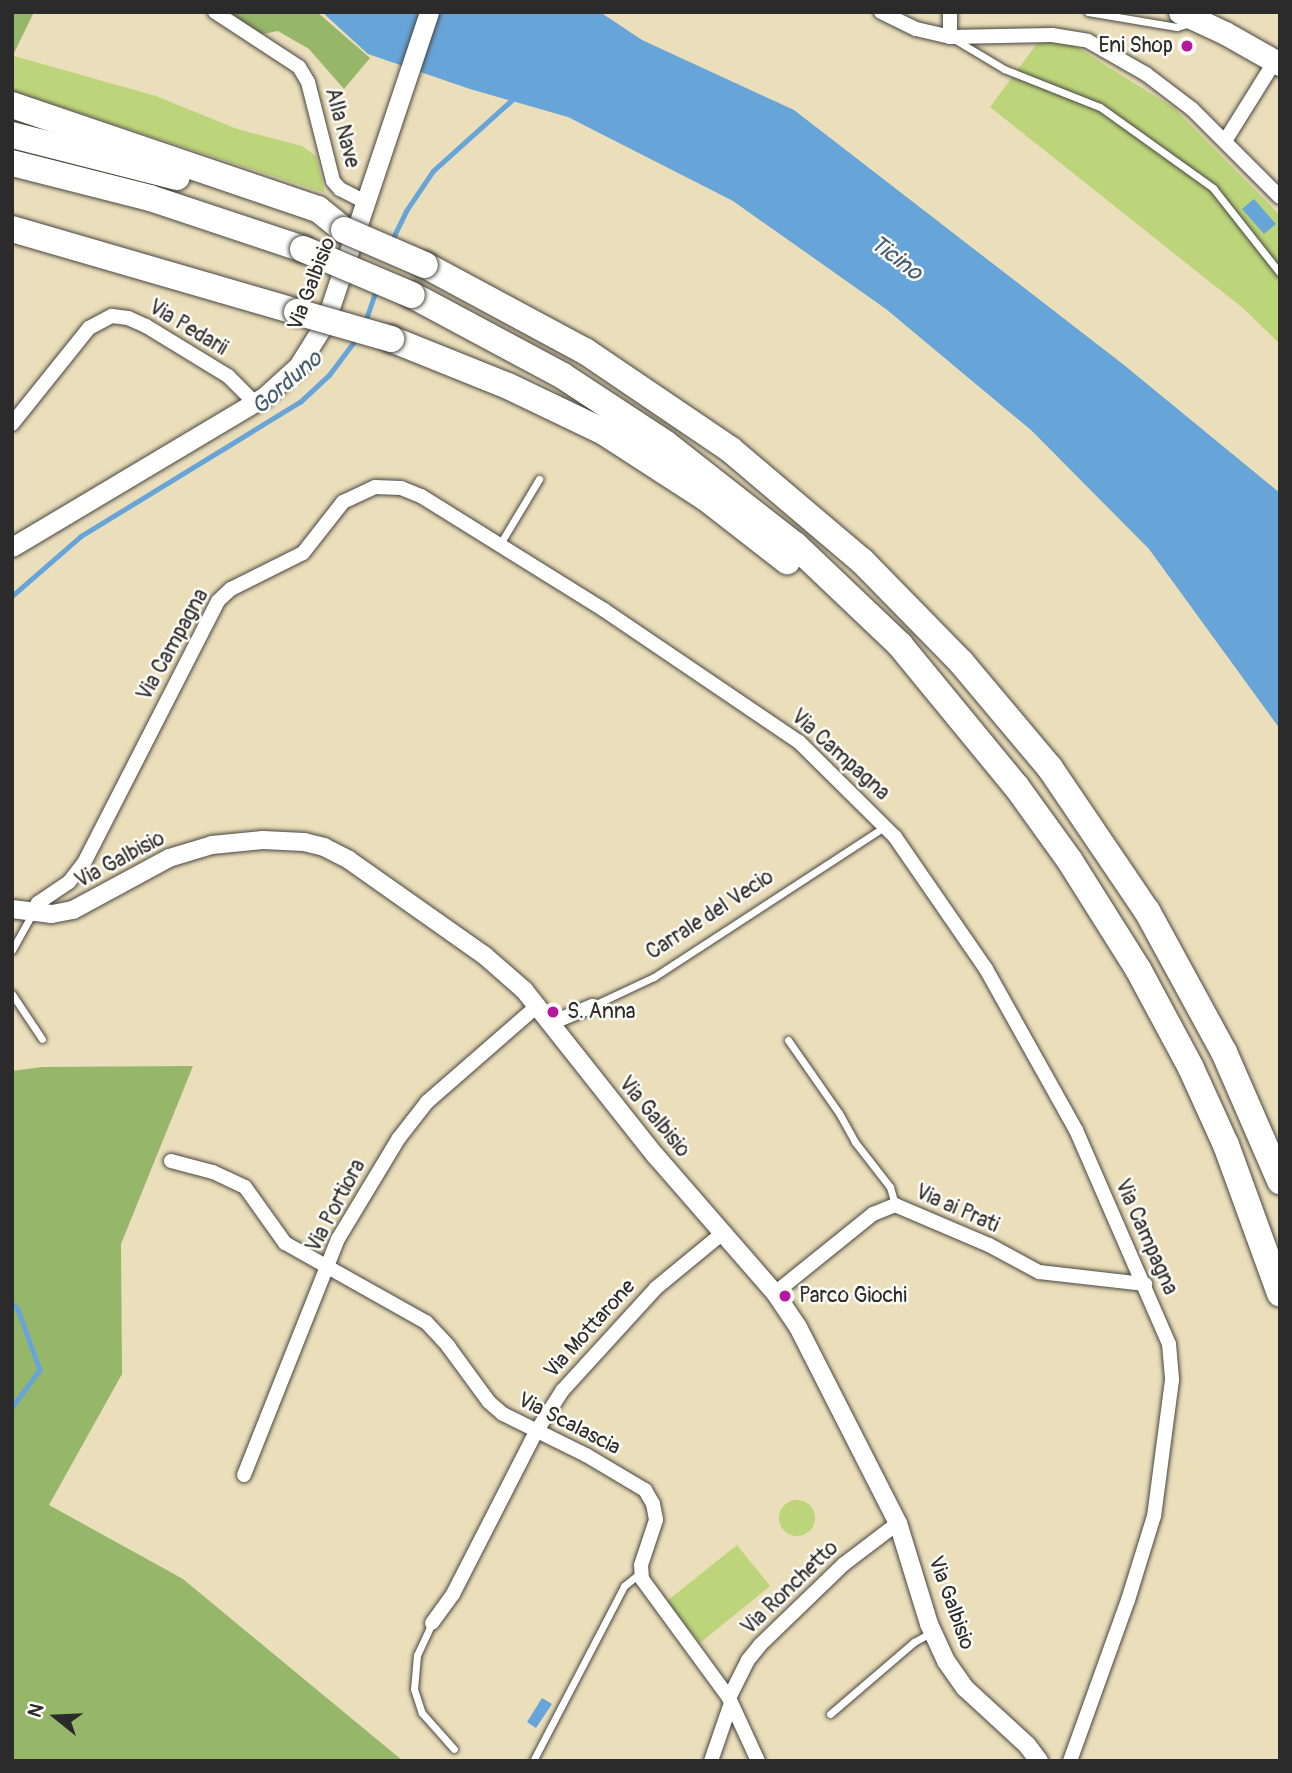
<!DOCTYPE html>
<html>
<head>
<meta charset="utf-8">
<style>
	body { margin:0 }
	#map { position:relative; width:1292px; height:1773px; overflow:hidden; background:#ebdeba; font-family:Pangolin,sans-serif }
	div>[style] { position:absolute }
	[style*='--x'] { left:calc(var(--x)*1px); top:calc(var(--y)*1px); width:calc(var(--w)*1px); rotate:calc(var(--a)*1deg) }
	.green>* { inset:0; background:#bdd57a }
	.round { border-radius:50% }
	.forest>* { inset:0; background:#96b66a }
	.water>* { inset:0; background:#67a4d8 }
	.stream>* { height:4.5px; margin:-2.25px; padding:0 2.25px; transform-origin:2.25px; border-radius:2.25px; background:#67a4d8 }
	.roads { filter:drop-shadow(0 0 2px #484640) drop-shadow(0 0 2px #484640) }
	.service>* { height:7px; margin:-3.5px; padding:0 3.5px; transform-origin:3.5px; border-radius:3.5px; background:#fff }
	.minor>* { height:14px; margin:-7px; padding:0 7px; transform-origin:7px; border-radius:7px; background:#fff }
	.tertiary>* { height:18px; margin:-9px; padding:0 9px; transform-origin:9px; border-radius:9px; background:#fff }
	.secondary>* { height:19px; margin:-9.5px; padding:0 9.5px; transform-origin:9.5px; border-radius:9.5px; background:#fff }
	.primary>* { height:23px; margin:-11.5px; padding:0 11.5px; transform-origin:11.5px; border-radius:11.5px; background:#fff }
	.motorway>* { height:26px; margin:-13px; padding:0 13px; transform-origin:13px; border-radius:13px; background:#fff }
	.bridges { filter:drop-shadow(0 0 2px #484640) drop-shadow(0 0 2px #484640) }
	.motorway-bridge>* { height:26px; margin:-13px; padding:0 13px; transform-origin:13px; border-radius:13px; background:#fff }
	.dots>* { width:19px; height:19px; translate:-50% -50%; box-sizing:border-box; border:4px solid #fdfcf7; border-radius:50% }
	span { translate:-50% -50%; white-space:nowrap; text-align:center; line-height:1.15; -webkit-text-stroke:5px #fdfcf7; paint-order:stroke }
	.poi-label { font-size:21px; color:#2b2b2b }
	.right { translate:-100% -50%; text-align:right }
	.left { translate:0 -50%; text-align:left }
	.street-label { font-size:21px; color:#2b2b2b }
	.water-label { font-size:23px; color:#435b70; font-style:italic }
	.frame { position:absolute; inset:0; border:14px solid #2b2b2b; pointer-events:none }
	.north { position:absolute; left:21px; top:1682px; width:70px; height:70px; -webkit-text-stroke:5px #fdfcf7; paint-order:stroke; rotate:288deg; font-size:19px; font-weight:700; line-height:28px; text-align:center; color:#2b2b2b }
	.north::after { content:''; display:block; margin:auto; width:24px; height:32px; background:#2b2b2b; clip-path:polygon(50% 0,100% 100%,50% 72%,0 100%) }
</style>
</head>
<body>
<div id="map">
	<div class="green">
		<div style="clip-path:polygon(1039px 41px,1067px 41px,1174px 108px,1280px 215px,1280px 344px,1244px 309px,990px 107px)"></div>
		<div style="clip-path:polygon(14px 56px,156px 96px,237px 129px,302px 146px,316px 156px,325px 193px,12px 91px)"></div>
		<div class="round" style="left:779px;top:1500px;width:36px;height:36px"></div>
		<div style="clip-path:polygon(737px 1545px,770px 1586px,700px 1643px,667px 1601px)"></div>
	</div>
	<div class="forest">
		<div style="clip-path:polygon(12px 12px,34px 12px,12px 57px)"></div>
		<div style="clip-path:polygon(226px 12px,317px 12px,370px 58px,344px 89px,309px 49px,278px 31px,263px 34px)"></div>
		<div style="clip-path:polygon(193px 1066px,121px 1244px,122px 1374px,49px 1505px,183px 1579px,403px 1761px,12px 1761px,12px 1071px,42px 1067px)"></div>
	</div>
	<div class="water">
		<div style="clip-path:polygon(322px 12px,600px 12px,642px 40px,794px 110px,1124px 365px,1280px 493px,1280px 729px,1149px 549px,1031px 430px,886px 309px,733px 201px,568px 117px,470px 89px,368px 54px)"></div>
		<div style="clip-path:polygon(1254px 199px,1276px 224px,1264px 234px,1242px 209px)"></div>
		<div style="clip-path:polygon(542px 1698px,552px 1704px,536px 1728px,527px 1722px)"></div>
	</div>
	<div class="stream">
		<div style="--x:391;--y:242;--w:34;--a:-64"></div>
		<div style="--x:406;--y:211;--w:48;--a:-56"></div>
		<div style="--x:433;--y:171;--w:108;--a:-42"></div>
		<div style="--x:365;--y:322;--w:34;--a:-71"></div>
		<div style="--x:12;--y:596;--w:91;--a:-41"></div>
		<div style="--x:81;--y:536;--w:257;--a:-31.5"></div>
		<div style="--x:300;--y:402;--w:40;--a:-43"></div>
		<div style="--x:329;--y:375;--w:45;--a:-53.1"></div>
		<div style="--x:12;--y:1303;--w:8;--a:45"></div>
		<div style="--x:18;--y:1309;--w:65;--a:70.2"></div>
		<div style="--x:40;--y:1370;--w:47;--a:126.4"></div>
	</div>
	<div class="roads">
		<div class="service">
			<div style="--x:1088;--y:12;--w:90;--a:9.6"></div>
			<div style="--x:1177;--y:27;--w:14;--a:-17"></div>
			<div style="--x:954;--y:39;--w:58;--a:31"></div>
			<div style="--x:1004;--y:69;--w:103;--a:21.6"></div>
			<div style="--x:1100;--y:107;--w:139;--a:35.6"></div>
			<div style="--x:1213;--y:188;--w:108;--a:51.8"></div>
			<div style="--x:500;--y:544;--w:76;--a:-59"></div>
			<div style="--x:12;--y:950;--w:41;--a:-60.9"></div>
			<div style="--x:12;--y:994;--w:54;--a:56.3"></div>
			<div style="--x:592;--y:1006;--w:68;--a:-25.1"></div>
			<div style="--x:654;--y:977;--w:277;--a:-33.1"></div>
			<div style="--x:788;--y:1040;--w:89;--a:55.1"></div>
			<div style="--x:839;--y:1113;--w:33;--a:61"></div>
			<div style="--x:855;--y:1142;--w:57;--a:52.1"></div>
			<div style="--x:890;--y:1187;--w:19;--a:74"></div>
			<div style="--x:432;--y:1623;--w:35;--a:115"></div>
			<div style="--x:417;--y:1655;--w:34;--a:95"></div>
			<div style="--x:414;--y:1689;--w:25;--a:72"></div>
			<div style="--x:422;--y:1713;--w:48;--a:48.4"></div>
			<div style="--x:830;--y:1714;--w:111;--a:-40.6"></div>
			<div style="--x:914;--y:1642;--w:21;--a:-29"></div>
			<div style="--x:533;--y:1761;--w:197;--a:-62.5"></div>
			<div style="--x:624;--y:1586;--w:22;--a:-39"></div>
		</div>
		<div class="minor">
			<div style="--x:215;--y:12;--w:100;--a:33.2"></div>
			<div style="--x:299;--y:67;--w:17;--a:59"></div>
			<div style="--x:308;--y:82;--w:102;--a:75.8"></div>
			<div style="--x:333;--y:181;--w:11;--a:49"></div>
			<div style="--x:340;--y:189;--w:28;--a:27"></div>
			<div style="--x:881;--y:12;--w:39;--a:26"></div>
			<div style="--x:916;--y:29;--w:35;--a:13"></div>
			<div style="--x:950;--y:37;--w:102;--a:-1.1"></div>
			<div style="--x:1052;--y:35;--w:36;--a:9"></div>
			<div style="--x:1088;--y:41;--w:67;--a:29.6"></div>
			<div style="--x:1146;--y:74;--w:58;--a:37.3"></div>
			<div style="--x:1192;--y:109;--w:124;--a:45"></div>
			<div style="--x:950;--y:12;--w:25;--a:90"></div>
			<div style="--x:1225;--y:141;--w:94;--a:-58"></div>
			<div style="--x:12;--y:424;--w:123;--a:-51.3"></div>
			<div style="--x:89;--y:328;--w:26;--a:-28"></div>
			<div style="--x:112;--y:316;--w:16;--a:7"></div>
			<div style="--x:128;--y:318;--w:20;--a:24"></div>
			<div style="--x:146;--y:326;--w:96;--a:31.4"></div>
			<div style="--x:228;--y:376;--w:38;--a:45"></div>
			<div style="--x:32;--y:913;--w:12;--a:-59"></div>
			<div style="--x:38;--y:903;--w:37;--a:-34"></div>
			<div style="--x:69;--y:882;--w:24;--a:-52"></div>
			<div style="--x:84;--y:863;--w:294;--a:-62.9"></div>
			<div style="--x:218;--y:601;--w:18;--a:-43"></div>
			<div style="--x:231;--y:589;--w:80;--a:-26.6"></div>
			<div style="--x:303;--y:553;--w:65;--a:-51.9"></div>
			<div style="--x:343;--y:502;--w:35;--a:-25"></div>
			<div style="--x:375;--y:487;--w:26;--a:2"></div>
			<div style="--x:401;--y:488;--w:22;--a:22"></div>
			<div style="--x:421;--y:496;--w:216;--a:31.9"></div>
			<div style="--x:604;--y:610;--w:235;--a:34.1"></div>
			<div style="--x:799;--y:742;--w:135;--a:44.7"></div>
			<div style="--x:895;--y:837;--w:160;--a:55.4"></div>
			<div style="--x:986;--y:969;--w:184;--a:60.8"></div>
			<div style="--x:1076;--y:1130;--w:233;--a:66.5"></div>
			<div style="--x:1169;--y:1344;--w:36;--a:85"></div>
			<div style="--x:1172;--y:1380;--w:137;--a:97.5"></div>
			<div style="--x:1154;--y:1516;--w:88;--a:107.2"></div>
			<div style="--x:1128;--y:1600;--w:171;--a:109.8"></div>
			<div style="--x:549;--y:1024;--w:47;--a:-22.7"></div>
			<div style="--x:171;--y:1161;--w:43;--a:14.7"></div>
			<div style="--x:213;--y:1172;--w:35;--a:25"></div>
			<div style="--x:245;--y:1187;--w:69;--a:54.5"></div>
			<div style="--x:285;--y:1243;--w:162;--a:29.3"></div>
			<div style="--x:426;--y:1322;--w:33;--a:47"></div>
			<div style="--x:448;--y:1346;--w:69;--a:53.8"></div>
			<div style="--x:489;--y:1402;--w:18;--a:41"></div>
			<div style="--x:503;--y:1414;--w:93;--a:26.3"></div>
			<div style="--x:586;--y:1455;--w:69;--a:30.7"></div>
			<div style="--x:645;--y:1490;--w:16;--a:60"></div>
			<div style="--x:653;--y:1504;--w:16;--a:79"></div>
			<div style="--x:656;--y:1520;--w:47;--a:108.4"></div>
			<div style="--x:641;--y:1565;--w:14;--a:86"></div>
			<div style="--x:642;--y:1579;--w:147;--a:53.8"></div>
			<div style="--x:729;--y:1698;--w:69;--a:65.3"></div>
			<div style="--x:775;--y:1293;--w:126;--a:-38.9"></div>
			<div style="--x:873;--y:1214;--w:24;--a:-22"></div>
			<div style="--x:895;--y:1205;--w:102;--a:23.1"></div>
			<div style="--x:989;--y:1245;--w:57;--a:28.4"></div>
			<div style="--x:1039;--y:1272;--w:107;--a:6.5"></div>
			<div style="--x:244;--y:1475;--w:254;--a:-68.3"></div>
			<div style="--x:338;--y:1239;--w:118;--a:-58.9"></div>
			<div style="--x:399;--y:1138;--w:46;--a:-52.1"></div>
			<div style="--x:427;--y:1102;--w:146;--a:-41.1"></div>
			<div style="--x:432;--y:1623;--w:36;--a:-54"></div>
			<div style="--x:453;--y:1594;--w:182;--a:-62.9"></div>
			<div style="--x:536;--y:1432;--w:49;--a:-57.6"></div>
			<div style="--x:562;--y:1391;--w:139;--a:-47.6"></div>
			<div style="--x:656;--y:1288;--w:88;--a:-39.5"></div>
			<div style="--x:729;--y:1698;--w:42;--a:-63.4"></div>
			<div style="--x:748;--y:1660;--w:19;--a:-51"></div>
			<div style="--x:760;--y:1645;--w:117;--a:-44"></div>
			<div style="--x:844;--y:1564;--w:68;--a:-37.2"></div>
			<div style="--x:711;--y:1761;--w:61;--a:-71"></div>
		</div>
		<div class="tertiary">
			<div style="--x:12;--y:909;--w:40;--a:7.1"></div>
			<div style="--x:52;--y:914;--w:21;--a:-11"></div>
			<div style="--x:73;--y:910;--w:109;--a:-28.4"></div>
			<div style="--x:169;--y:858;--w:45;--a:-16.8"></div>
			<div style="--x:212;--y:845;--w:51;--a:-5.6"></div>
			<div style="--x:263;--y:840;--w:41;--a:2.8"></div>
			<div style="--x:304;--y:842;--w:21;--a:14"></div>
			<div style="--x:324;--y:847;--w:28;--a:27"></div>
			<div style="--x:349;--y:860;--w:166;--a:35.2"></div>
			<div style="--x:485;--y:956;--w:52;--a:41.1"></div>
			<div style="--x:524;--y:990;--w:211;--a:51.6"></div>
			<div style="--x:655;--y:1155;--w:183;--a:49"></div>
			<div style="--x:775;--y:1293;--w:41;--a:55.9"></div>
			<div style="--x:798;--y:1327;--w:220;--a:63"></div>
			<div style="--x:898;--y:1523;--w:106;--a:72.9"></div>
			<div style="--x:929;--y:1624;--w:41;--a:65.3"></div>
			<div style="--x:946;--y:1661;--w:33;--a:55"></div>
			<div style="--x:965;--y:1688;--w:84;--a:42.6"></div>
			<div style="--x:1027;--y:1745;--w:20;--a:53"></div>
		</div>
		<div class="secondary">
			<div style="--x:12;--y:547;--w:295;--a:-30.8"></div>
			<div style="--x:265;--y:396;--w:45;--a:-42.3"></div>
			<div style="--x:298;--y:366;--w:51;--a:-57.9"></div>
			<div style="--x:325;--y:323;--w:328;--a:-71.5"></div>
		</div>
		<div class="primary">
			<div style="--x:1180;--y:12;--w:50;--a:25"></div>
			<div style="--x:1225;--y:33;--w:63;--a:29.4"></div>
		</div>
		<div class="motorway">
			<div style="--x:12;--y:105;--w:323;--a:18.8"></div>
			<div style="--x:318;--y:209;--w:33;--a:39"></div>
			<div style="--x:12;--y:135;--w:170;--a:14.3"></div>
			<div style="--x:12;--y:163;--w:142;--a:14.2"></div>
			<div style="--x:150;--y:198;--w:161;--a:18.4"></div>
			<div style="--x:12;--y:229;--w:297;--a:16.2"></div>
			<div style="--x:425;--y:265;--w:182;--a:28.3"></div>
			<div style="--x:585;--y:351;--w:176;--a:34.1"></div>
			<div style="--x:731;--y:450;--w:172;--a:40.3"></div>
			<div style="--x:862;--y:561;--w:141;--a:45.6"></div>
			<div style="--x:961;--y:662;--w:138;--a:50"></div>
			<div style="--x:1050;--y:768;--w:173;--a:55.9"></div>
			<div style="--x:1147;--y:911;--w:161;--a:61.4"></div>
			<div style="--x:1224;--y:1052;--w:141;--a:66.5"></div>
			<div style="--x:412;--y:295;--w:171;--a:28.2"></div>
			<div style="--x:563;--y:376;--w:123;--a:33.4"></div>
			<div style="--x:666;--y:444;--w:164;--a:38.1"></div>
			<div style="--x:795;--y:545;--w:145;--a:43.6"></div>
			<div style="--x:900;--y:645;--w:183;--a:50.6"></div>
			<div style="--x:1016;--y:786;--w:92;--a:54.2"></div>
			<div style="--x:1070;--y:861;--w:128;--a:57.8"></div>
			<div style="--x:1138;--y:969;--w:112;--a:61.8"></div>
			<div style="--x:1191;--y:1068;--w:85;--a:65.6"></div>
			<div style="--x:1226;--y:1145;--w:158;--a:70"></div>
			<div style="--x:391;--y:339;--w:126;--a:21.9"></div>
			<div style="--x:508;--y:386;--w:106;--a:25.6"></div>
			<div style="--x:604;--y:432;--w:121;--a:32.9"></div>
			<div style="--x:706;--y:498;--w:103;--a:37.9"></div>
		</div>
	</div>
	<div class="bridges">
		<div class="motorway-bridge">
			<div style="--x:344;--y:230;--w:88;--a:23.4"></div>
			<div style="--x:303;--y:249;--w:118;--a:22.9"></div>
			<div style="--x:297;--y:312;--w:98;--a:16"></div>
		</div>
	</div>
	<div class="dots">
		<div style="left:1187px;top:46px;background:#b5179e"></div>
		<div style="left:553px;top:1012px;background:#b5179e"></div>
		<div style="left:785px;top:1296px;background:#b5179e"></div>
	</div>
	<div class="poi-label">
		<span class="right" style="left:1173px;top:46px">Eni Shop</span>
		<span class="left" style="left:567px;top:1012px">S. Anna</span>
		<span class="left" style="left:799px;top:1296px">Parco Giochi</span>
	</div>
	<div class="street-label">
		<span style="left:342px;top:128px;rotate:75deg">Alla Nave</span>
		<span style="left:312px;top:284px;rotate:-69deg">Via Galbisio</span>
		<span style="left:188px;top:328px;rotate:31deg">Via Pedarii</span>
		<span style="left:173px;top:645px;rotate:-61deg">Via Campagna</span>
		<span style="left:840px;top:755px;rotate:42deg">Via Campagna</span>
		<span style="left:120px;top:860px;rotate:-28deg">Via Galbisio</span>
		<span style="left:710px;top:915px;rotate:-33deg">Carrale del Vecio</span>
		<span style="left:654px;top:1117px;rotate:50deg">Via Galbisio</span>
		<span style="left:336px;top:1206px;rotate:-62deg">Via Portiora</span>
		<span style="left:957px;top:1209px;rotate:24deg">Via ai Prati</span>
		<span style="left:1146px;top:1237px;rotate:66deg">Via Campagna</span>
		<span style="left:590px;top:1329px;rotate:-48deg">Via Mottarone</span>
		<span style="left:569px;top:1424px;rotate:27deg">Via Scalascia</span>
		<span style="left:790px;top:1588px;rotate:-44deg">Via Ronchetto</span>
		<span style="left:951px;top:1603px;rotate:70deg">Via Galbisio</span>
	</div>
	<div class="water-label">
		<span style="left:896px;top:258px;rotate:37deg">Ticino</span>
		<span style="left:287px;top:383px;rotate:-41deg">Gorduno</span>
	</div>
	<div class="frame"></div>
	<div class="north">N</div>
</div>
</body>
</html>
